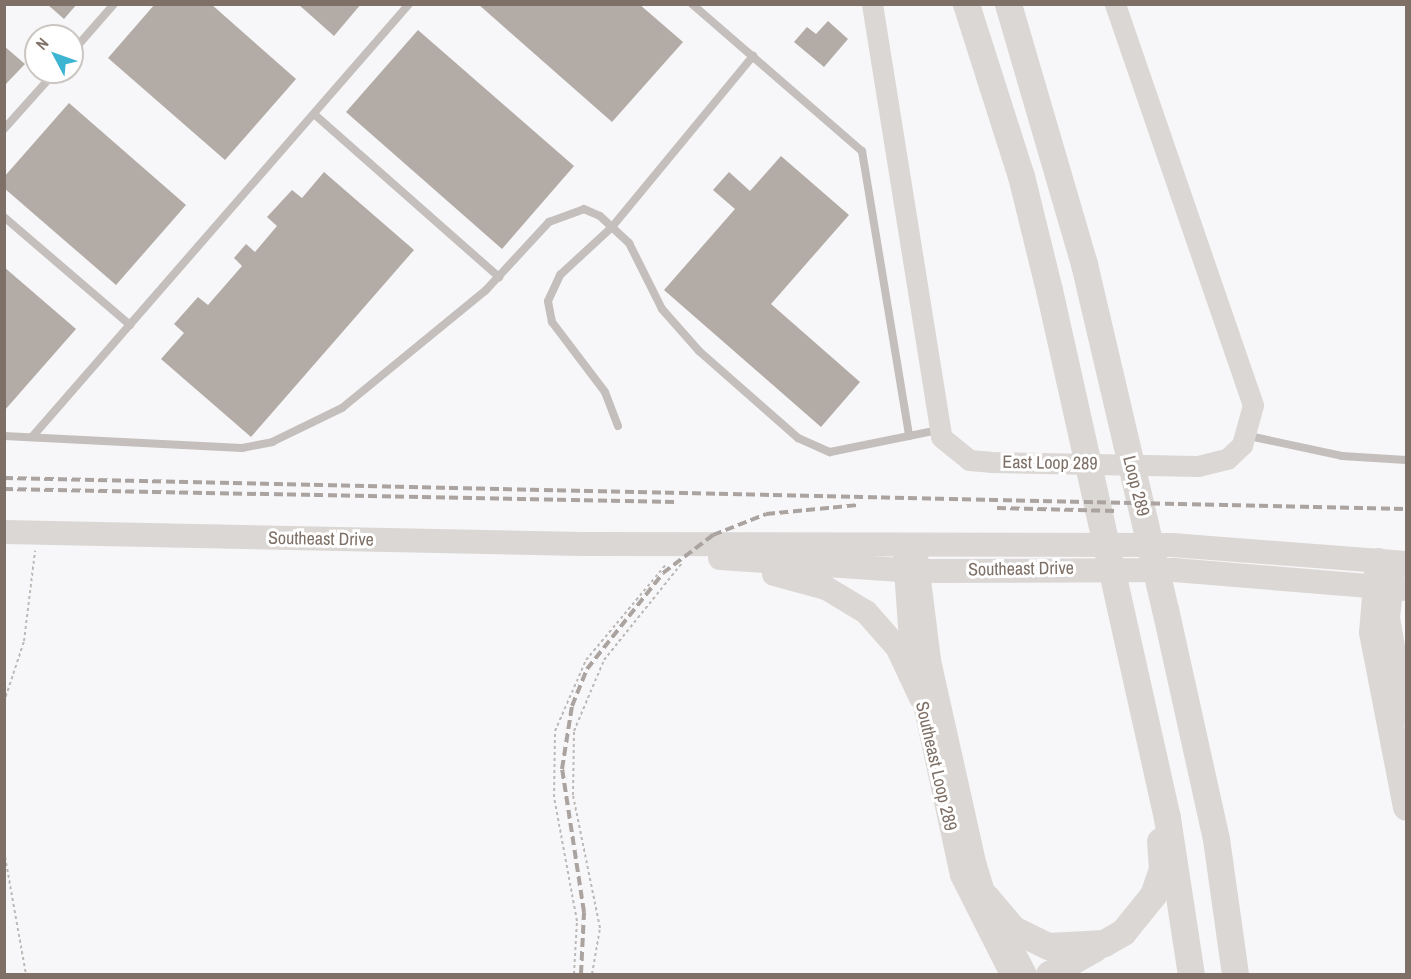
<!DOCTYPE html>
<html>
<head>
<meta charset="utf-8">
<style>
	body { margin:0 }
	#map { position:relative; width:1411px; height:979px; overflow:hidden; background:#f7f7f9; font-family:"Archivo Narrow",sans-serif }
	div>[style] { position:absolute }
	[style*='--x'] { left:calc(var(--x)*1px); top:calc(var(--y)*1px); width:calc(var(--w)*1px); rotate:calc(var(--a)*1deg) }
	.building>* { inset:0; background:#b3aba6 }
	.path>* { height:2px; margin-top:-1px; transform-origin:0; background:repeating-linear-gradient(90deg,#bdb9b7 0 3px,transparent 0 6px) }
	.lane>* { height:8px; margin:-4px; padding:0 4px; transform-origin:4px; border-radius:4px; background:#c4bfbc }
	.secondary>* { height:21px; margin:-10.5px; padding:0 10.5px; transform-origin:10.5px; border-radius:10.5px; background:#dbd7d4 }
	.primary>* { height:24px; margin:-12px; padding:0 12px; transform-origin:12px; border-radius:12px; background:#dbd7d4 }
	.highway>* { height:27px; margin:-13.5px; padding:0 13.5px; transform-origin:13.5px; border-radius:13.5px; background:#dbd7d4 }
	.rail>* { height:4px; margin-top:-2px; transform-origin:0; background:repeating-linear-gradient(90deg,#aaa39f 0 9px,transparent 0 13.5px) }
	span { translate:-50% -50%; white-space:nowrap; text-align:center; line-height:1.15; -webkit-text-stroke:6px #fff; paint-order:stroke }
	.street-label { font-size:18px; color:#7e7066 }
	.frame { position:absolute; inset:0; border:6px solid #7e7066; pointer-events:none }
	.north { position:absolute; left:24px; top:24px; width:60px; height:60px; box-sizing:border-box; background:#fff; border:2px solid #cbc6c2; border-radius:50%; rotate:311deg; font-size:16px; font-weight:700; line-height:24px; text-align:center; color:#7e7066 }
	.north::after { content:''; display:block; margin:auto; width:21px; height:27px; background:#3db4d2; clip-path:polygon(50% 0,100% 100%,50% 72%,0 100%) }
</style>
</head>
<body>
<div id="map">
	<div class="building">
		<div style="clip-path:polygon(47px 4px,77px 4px,64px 19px)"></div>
		<div style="clip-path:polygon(155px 4px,211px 4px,296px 79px,225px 160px,108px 58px)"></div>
		<div style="clip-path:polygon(298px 4px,361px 4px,334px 36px)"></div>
		<div style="clip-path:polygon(478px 4px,639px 4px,683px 42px,612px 122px)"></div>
		<div style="clip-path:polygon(828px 21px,848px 39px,824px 67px,794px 42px,807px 27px,816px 34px)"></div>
		<div style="clip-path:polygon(418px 30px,574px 166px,502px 249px,346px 112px)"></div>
		<div style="clip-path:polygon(4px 46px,25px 64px,4px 86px)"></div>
		<div style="clip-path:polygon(69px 103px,186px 205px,116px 285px,4px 188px,4px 177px)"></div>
		<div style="clip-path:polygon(781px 156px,849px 215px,771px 304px,860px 382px,821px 427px,664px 290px,735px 209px,713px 190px,729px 172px,750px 191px)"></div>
		<div style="clip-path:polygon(324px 172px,414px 250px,251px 437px,161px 359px,184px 333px,174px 324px,198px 297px,208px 305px,242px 266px,234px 258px,246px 244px,255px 252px,277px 226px,267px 217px,292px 190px,302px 198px)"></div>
		<div style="clip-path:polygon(4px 267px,76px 329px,4px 411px)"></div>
	</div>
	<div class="path">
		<div style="--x:4;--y:702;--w:64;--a:-71.8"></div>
		<div style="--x:24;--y:641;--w:91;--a:-83"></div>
		<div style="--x:4;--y:851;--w:125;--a:79.9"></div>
		<div style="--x:574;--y:974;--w:53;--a:-86.8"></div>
		<div style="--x:577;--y:921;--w:126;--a:-100.5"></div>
		<div style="--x:554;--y:797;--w:66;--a:-89.1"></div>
		<div style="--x:555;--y:731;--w:77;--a:-66.4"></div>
		<div style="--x:586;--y:660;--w:126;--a:-50.1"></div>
		<div style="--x:592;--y:974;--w:47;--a:-80.1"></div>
		<div style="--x:600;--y:928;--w:136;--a:-101.5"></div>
		<div style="--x:573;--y:795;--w:64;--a:-89.1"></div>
		<div style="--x:574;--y:731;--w:77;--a:-67.1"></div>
		<div style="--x:604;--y:660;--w:124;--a:-51.2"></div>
	</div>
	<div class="lane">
		<div style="--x:692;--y:4;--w:225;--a:40.9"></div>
		<div style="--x:862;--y:151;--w:289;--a:80.6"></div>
		<div style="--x:72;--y:52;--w:64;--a:-48.8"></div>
		<div style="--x:314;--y:114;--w:247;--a:41.4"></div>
		<div style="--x:4;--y:129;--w:76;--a:-48.2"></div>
		<div style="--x:4;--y:217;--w:166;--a:40.6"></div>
		<div style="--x:618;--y:426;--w:36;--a:-111"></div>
		<div style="--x:605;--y:392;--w:88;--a:-127.1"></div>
		<div style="--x:552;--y:322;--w:21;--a:-101"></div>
		<div style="--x:548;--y:301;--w:29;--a:-65"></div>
		<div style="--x:560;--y:275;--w:71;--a:-42.7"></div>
		<div style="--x:612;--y:227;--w:222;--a:-50.5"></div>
		<div style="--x:4;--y:436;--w:238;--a:2.9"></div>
		<div style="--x:242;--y:448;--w:31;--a:-11"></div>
		<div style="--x:272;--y:442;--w:78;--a:-25.9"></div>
		<div style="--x:342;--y:408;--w:186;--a:-39.3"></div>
		<div style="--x:486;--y:290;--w:93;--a:-47.2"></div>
		<div style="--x:549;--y:222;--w:37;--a:-20"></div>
		<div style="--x:584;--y:209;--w:17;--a:24"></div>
		<div style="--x:600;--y:216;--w:40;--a:43"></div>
		<div style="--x:629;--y:243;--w:74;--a:63.4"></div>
		<div style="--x:662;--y:309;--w:56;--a:48.6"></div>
		<div style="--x:699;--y:351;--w:132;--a:41.3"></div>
		<div style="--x:798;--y:438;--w:35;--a:24"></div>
		<div style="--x:830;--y:452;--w:110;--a:-11.5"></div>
		<div style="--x:1249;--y:436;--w:95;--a:12.1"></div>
		<div style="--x:1342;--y:456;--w:64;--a:3.6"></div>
		<div style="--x:32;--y:437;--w:574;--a:-48.95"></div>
	</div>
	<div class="secondary">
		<div style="--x:872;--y:4;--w:438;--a:80.9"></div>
		<div style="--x:941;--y:437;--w:36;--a:39"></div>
		<div style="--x:969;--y:460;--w:21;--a:5"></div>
		<div style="--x:990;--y:462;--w:208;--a:1.1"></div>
		<div style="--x:1198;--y:466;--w:30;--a:-14"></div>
		<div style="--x:1227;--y:459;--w:21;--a:-43"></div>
		<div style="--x:1242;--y:445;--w:41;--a:-74.6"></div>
		<div style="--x:1253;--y:405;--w:424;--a:-109"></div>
		<div style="--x:917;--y:555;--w:106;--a:82.9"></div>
		<div style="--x:930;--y:660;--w:210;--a:77.4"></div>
		<div style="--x:976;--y:865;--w:34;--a:73"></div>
		<div style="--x:986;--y:897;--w:87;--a:62.5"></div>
		<div style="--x:903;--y:556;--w:83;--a:85.9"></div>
		<div style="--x:909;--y:639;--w:241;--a:77.8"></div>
		<div style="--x:960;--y:875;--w:111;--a:63.2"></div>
		<div style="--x:1395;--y:562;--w:55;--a:96.2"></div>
		<div style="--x:1389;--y:617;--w:99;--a:80.2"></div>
	</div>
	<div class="primary">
		<div style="--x:4;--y:532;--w:579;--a:1.19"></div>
		<div style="--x:583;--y:544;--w:589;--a:0.1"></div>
		<div style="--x:1172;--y:545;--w:235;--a:4.4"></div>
		<div style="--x:720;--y:558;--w:196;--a:3.8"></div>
		<div style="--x:916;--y:571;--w:258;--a:-0.2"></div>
		<div style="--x:1174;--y:570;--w:233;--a:4.7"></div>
		<div style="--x:774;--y:574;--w:54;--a:15.1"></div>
		<div style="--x:826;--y:588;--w:47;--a:31"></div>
		<div style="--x:866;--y:612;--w:47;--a:48.5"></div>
		<div style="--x:897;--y:647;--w:56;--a:64.8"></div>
		<div style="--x:1400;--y:683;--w:21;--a:-73"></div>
	</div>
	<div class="highway">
		<div style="--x:966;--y:4;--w:181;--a:72.3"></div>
		<div style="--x:1021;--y:176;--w:117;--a:76.2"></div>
		<div style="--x:1049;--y:290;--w:541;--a:77.4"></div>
		<div style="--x:1167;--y:818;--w:158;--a:81.3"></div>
		<div style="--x:1008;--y:4;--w:271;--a:73.7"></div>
		<div style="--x:1084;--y:264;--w:354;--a:76.8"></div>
		<div style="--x:1165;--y:609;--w:236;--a:77.5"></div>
		<div style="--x:1216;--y:839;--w:136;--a:82"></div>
		<div style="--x:1378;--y:561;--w:71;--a:94.8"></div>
		<div style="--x:1372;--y:632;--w:178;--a:79"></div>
		<div style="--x:986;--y:897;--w:42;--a:49.8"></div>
		<div style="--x:1013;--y:929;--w:39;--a:26"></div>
		<div style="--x:1048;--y:946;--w:56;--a:-3.1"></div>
		<div style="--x:1104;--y:943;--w:22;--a:-30"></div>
		<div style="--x:1123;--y:932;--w:48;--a:-51"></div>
		<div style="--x:1153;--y:895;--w:28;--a:-71"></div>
		<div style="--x:1162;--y:869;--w:28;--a:-94"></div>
		<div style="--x:1049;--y:974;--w:53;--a:-29.5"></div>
	</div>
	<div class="rail">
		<div style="--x:4;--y:478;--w:1402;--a:1.27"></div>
		<div style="--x:4;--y:489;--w:672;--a:1.11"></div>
		<div style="--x:997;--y:508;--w:120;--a:1.4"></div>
		<div style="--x:581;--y:974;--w:62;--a:-87.2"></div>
		<div style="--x:584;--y:912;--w:145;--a:-98.7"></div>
		<div style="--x:562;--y:769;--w:64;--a:-81"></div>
		<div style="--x:572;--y:706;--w:40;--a:-68"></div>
		<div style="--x:587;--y:669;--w:122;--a:-51.6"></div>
		<div style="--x:663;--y:573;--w:63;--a:-37.2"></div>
		<div style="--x:713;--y:535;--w:57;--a:-21.6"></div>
		<div style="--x:766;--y:514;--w:91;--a:-5.6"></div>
	</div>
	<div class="street-label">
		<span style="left:1050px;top:463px;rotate:1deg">East Loop 289</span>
		<span style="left:1136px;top:486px;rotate:76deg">Loop 289</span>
		<span style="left:321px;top:539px;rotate:1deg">Southeast Drive</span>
		<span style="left:1021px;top:569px;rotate:-1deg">Southeast Drive</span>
		<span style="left:936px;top:766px;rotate:77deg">Southeast Loop 289</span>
	</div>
	<div class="frame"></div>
	<div class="north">N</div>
</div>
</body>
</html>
